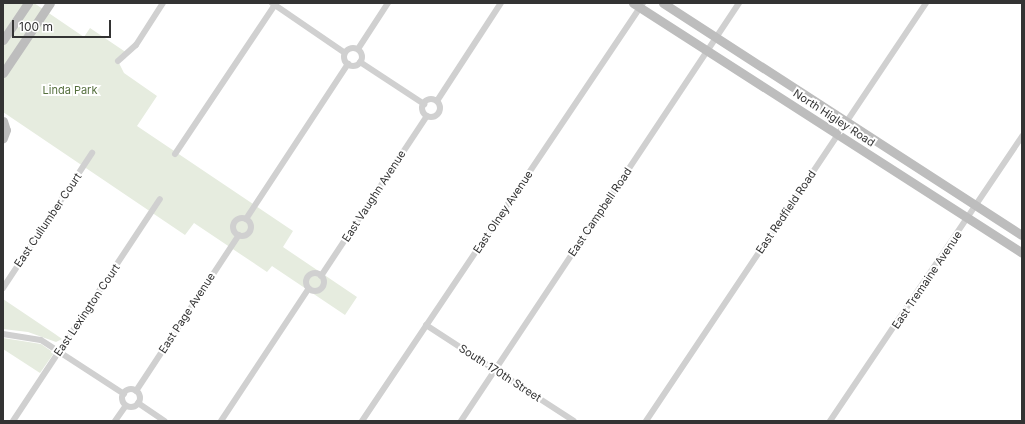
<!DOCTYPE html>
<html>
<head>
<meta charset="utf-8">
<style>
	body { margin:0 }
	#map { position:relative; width:1025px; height:424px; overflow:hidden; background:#fff; font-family:Inter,sans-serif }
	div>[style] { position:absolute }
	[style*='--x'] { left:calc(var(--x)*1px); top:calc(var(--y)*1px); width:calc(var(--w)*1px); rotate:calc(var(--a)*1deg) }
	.green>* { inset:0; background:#e6ecdf }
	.street>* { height:6px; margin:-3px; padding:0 3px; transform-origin:3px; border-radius:3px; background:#d0d0d0 }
	.street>.ring { margin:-3px; padding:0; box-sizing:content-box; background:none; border:6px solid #d0d0d0; border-radius:50% }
	.secondary>* { height:9px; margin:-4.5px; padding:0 4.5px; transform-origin:4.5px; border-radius:4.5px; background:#bdbdbd }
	span { translate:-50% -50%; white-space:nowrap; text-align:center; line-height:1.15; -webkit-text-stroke:4px #fff; paint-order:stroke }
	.park-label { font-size:11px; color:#56703f }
	.street-label { font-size:11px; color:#333 }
	.frame { position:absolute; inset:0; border:4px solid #333; pointer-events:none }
	.scale { position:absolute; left:12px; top:20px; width:99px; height:18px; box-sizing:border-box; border:2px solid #333; border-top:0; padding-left:5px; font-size:12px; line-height:14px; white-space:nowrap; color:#333; -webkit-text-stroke:3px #fff; paint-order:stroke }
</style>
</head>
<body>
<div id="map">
	<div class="green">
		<div style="clip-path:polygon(3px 3px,34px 3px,84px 37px,90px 28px,127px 53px,118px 61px,124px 73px,157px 96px,137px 126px,293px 231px,283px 247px,357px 297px,345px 315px,272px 266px,267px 272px,194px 223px,185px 235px,3px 112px)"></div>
		<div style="clip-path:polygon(3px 299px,55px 334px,62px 339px,56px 342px,28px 332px,3px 329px)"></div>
		<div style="clip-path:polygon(3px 338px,41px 344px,54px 353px,40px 373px,3px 349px)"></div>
	</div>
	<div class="street">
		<div style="--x:272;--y:3;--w:88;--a:34.4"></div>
		<div class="ring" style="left:344px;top:48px;width:12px;height:12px"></div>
		<div style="--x:358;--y:49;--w:55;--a:-56.9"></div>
		<div style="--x:118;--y:61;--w:24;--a:-42"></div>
		<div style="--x:136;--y:45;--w:50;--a:-57.3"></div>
		<div style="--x:360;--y:62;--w:77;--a:33.3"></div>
		<div class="ring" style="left:422px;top:99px;width:12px;height:12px"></div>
		<div style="--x:437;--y:101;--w:117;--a:-56.9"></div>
		<div style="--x:175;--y:154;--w:182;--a:-56.2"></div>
		<div class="ring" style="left:233px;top:218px;width:12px;height:12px"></div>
		<div style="--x:246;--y:219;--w:186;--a:-56.7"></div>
		<div class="ring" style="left:306px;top:273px;width:12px;height:12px"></div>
		<div style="--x:321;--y:276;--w:192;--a:-56.5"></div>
		<div style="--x:3;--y:288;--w:162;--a:-56.6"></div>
		<div style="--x:426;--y:325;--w:176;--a:33"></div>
		<div style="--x:3;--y:334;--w:38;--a:9"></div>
		<div style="--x:41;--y:340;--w:99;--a:33"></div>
		<div class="ring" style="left:122px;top:389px;width:12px;height:12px"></div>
		<div style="--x:136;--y:391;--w:187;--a:-56.6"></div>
		<div style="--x:138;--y:403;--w:32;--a:34"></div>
		<div style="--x:13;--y:421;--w:266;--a:-56.5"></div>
		<div style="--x:115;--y:421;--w:19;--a:-55"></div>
		<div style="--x:221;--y:421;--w:159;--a:-56.5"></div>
		<div style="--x:362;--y:421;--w:504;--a:-56.09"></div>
		<div style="--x:461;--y:421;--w:502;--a:-56.37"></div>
		<div style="--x:646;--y:421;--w:503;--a:-56.18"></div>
		<div style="--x:830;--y:421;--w:344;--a:-56"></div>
	</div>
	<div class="secondary">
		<div style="--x:633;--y:3;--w:462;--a:32.7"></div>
		<div style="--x:663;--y:3;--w:427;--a:32.9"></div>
		<div style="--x:3;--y:40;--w:45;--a:-56"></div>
		<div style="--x:3;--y:73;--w:84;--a:-56.1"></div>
		<div style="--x:3;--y:121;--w:9;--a:72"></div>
		<div style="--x:6;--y:130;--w:9;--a:111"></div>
	</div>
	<div class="park-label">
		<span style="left:70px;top:90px">Linda Park</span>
	</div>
	<div class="street-label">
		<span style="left:834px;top:118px;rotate:33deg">North Higley Road</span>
		<span style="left:374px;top:196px;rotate:-57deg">East Vaughn Avenue</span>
		<span style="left:503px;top:212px;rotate:-56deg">East Olney Avenue</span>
		<span style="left:600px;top:212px;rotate:-56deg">East Campbell Road</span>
		<span style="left:786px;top:212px;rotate:-56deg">East Redfield Road</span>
		<span style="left:48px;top:220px;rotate:-56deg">East Cullumber Court</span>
		<span style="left:927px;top:280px;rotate:-56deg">East Tremaine Avenue</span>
		<span style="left:87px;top:310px;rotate:-56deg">East Lexington Court</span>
		<span style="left:187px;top:313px;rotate:-57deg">East Page Avenue</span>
		<span style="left:500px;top:373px;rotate:33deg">South 170th Street</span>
	</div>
	<div class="frame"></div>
	<div class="scale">100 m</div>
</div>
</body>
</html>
